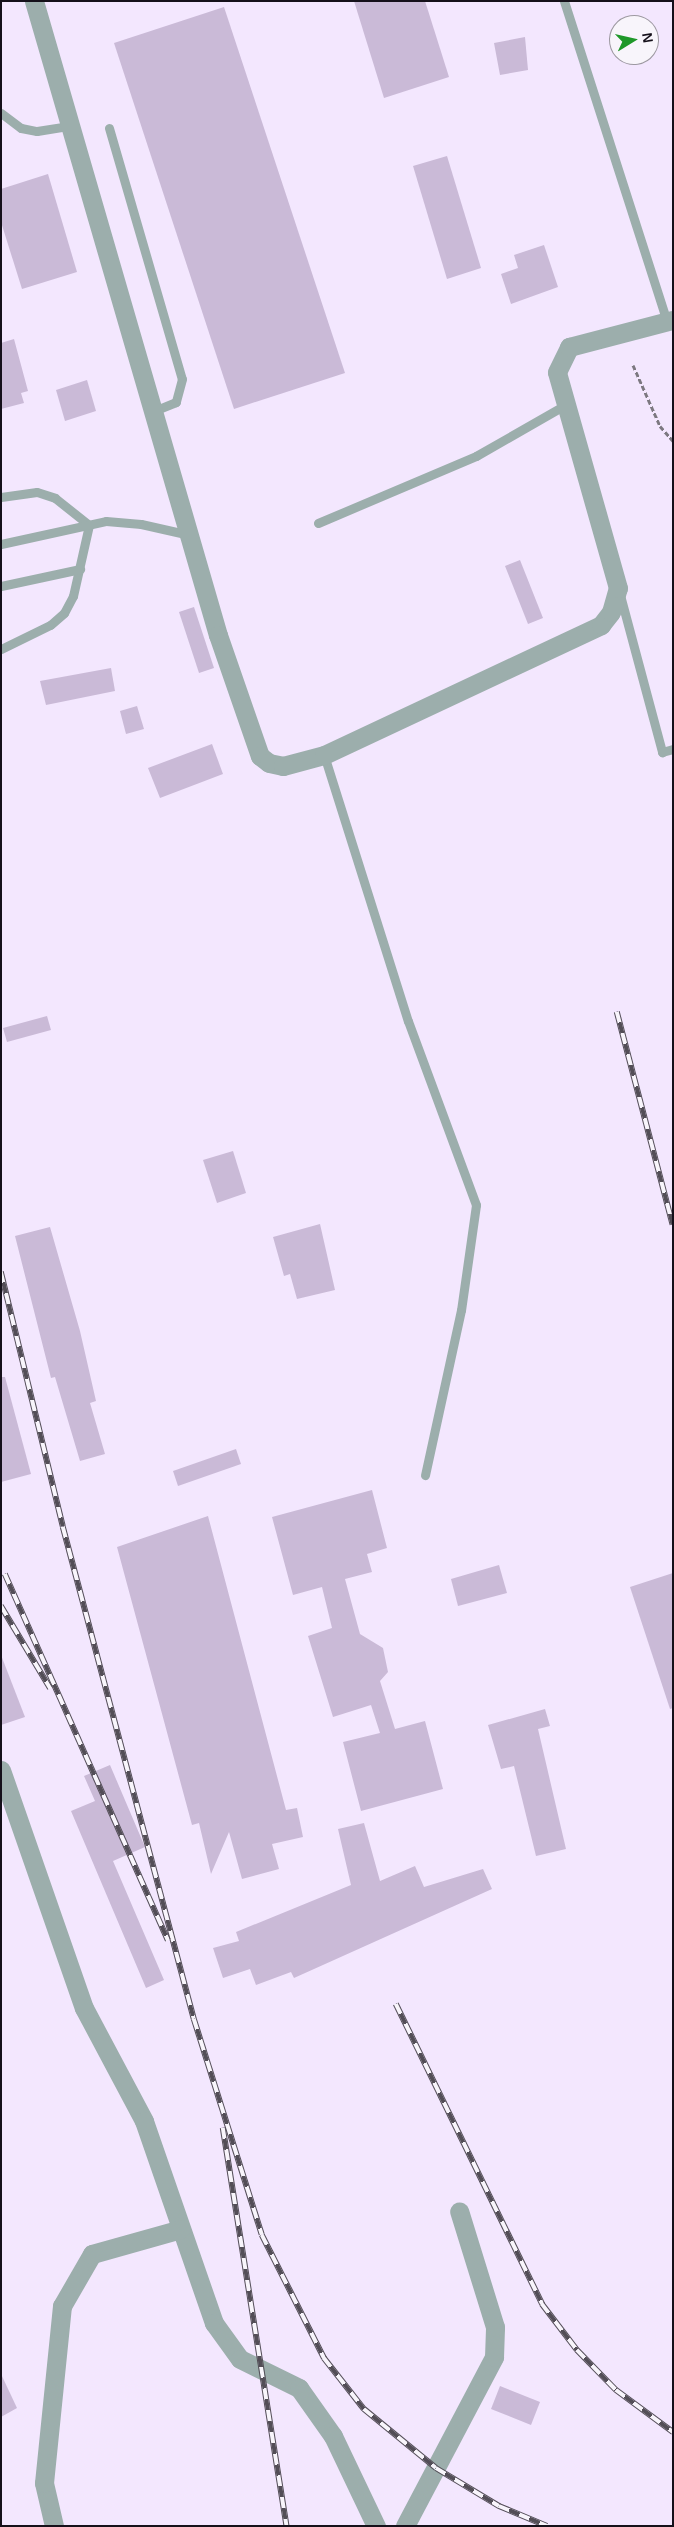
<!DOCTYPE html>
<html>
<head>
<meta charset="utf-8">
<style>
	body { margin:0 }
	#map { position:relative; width:674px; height:2527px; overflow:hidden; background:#f8f5fb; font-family:Helvetica,sans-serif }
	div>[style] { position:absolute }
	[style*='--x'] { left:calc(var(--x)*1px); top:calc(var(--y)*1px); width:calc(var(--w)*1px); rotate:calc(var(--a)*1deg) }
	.built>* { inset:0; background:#f3e7fe }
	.building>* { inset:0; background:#cabad7 }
	.path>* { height:3px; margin-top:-1.5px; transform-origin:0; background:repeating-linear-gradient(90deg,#7c7880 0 5px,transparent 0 7.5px) }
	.service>* { height:9px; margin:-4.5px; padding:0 4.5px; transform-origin:4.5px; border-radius:4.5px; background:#9caeac }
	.minor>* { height:19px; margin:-9.5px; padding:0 9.5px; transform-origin:9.5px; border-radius:9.5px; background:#9caeac }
	.rail>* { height:5.5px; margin-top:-2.75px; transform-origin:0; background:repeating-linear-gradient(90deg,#f8f5fb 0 11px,#534e57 0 22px); box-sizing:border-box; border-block:1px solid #534e57 }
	span { translate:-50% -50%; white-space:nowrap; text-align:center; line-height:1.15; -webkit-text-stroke:5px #f8f5fb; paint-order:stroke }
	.frame { position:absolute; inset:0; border:2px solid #15101a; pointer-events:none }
	.north { position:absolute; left:609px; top:15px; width:50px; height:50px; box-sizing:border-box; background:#f8f5fb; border:1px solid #9d99a1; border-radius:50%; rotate:81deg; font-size:14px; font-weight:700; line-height:20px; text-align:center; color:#15101a }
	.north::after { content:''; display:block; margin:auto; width:18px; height:22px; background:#1f9829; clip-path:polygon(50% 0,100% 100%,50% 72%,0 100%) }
</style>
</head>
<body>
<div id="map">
	<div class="built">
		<div style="clip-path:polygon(evenodd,1px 1px,673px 1px,673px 2526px,1px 2526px,1px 1px,619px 25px,649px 25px,649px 55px,619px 55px,619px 25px)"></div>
	</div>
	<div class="building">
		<div style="clip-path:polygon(354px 1px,425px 1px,449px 77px,384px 98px)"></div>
		<div style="clip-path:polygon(224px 7px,345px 373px,234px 409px,114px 43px)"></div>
		<div style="clip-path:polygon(525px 37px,528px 70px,500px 75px,494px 43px)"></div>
		<div style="clip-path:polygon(447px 156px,481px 268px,447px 279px,413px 166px)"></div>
		<div style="clip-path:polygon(48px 174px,77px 272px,22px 289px,1px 222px,1px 189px)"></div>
		<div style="clip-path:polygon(544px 245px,558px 287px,511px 304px,501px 274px,518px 268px,514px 255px)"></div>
		<div style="clip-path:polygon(14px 339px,28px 391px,21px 393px,24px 403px,1px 409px,1px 343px)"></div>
		<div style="clip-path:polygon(87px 380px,96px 411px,65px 421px,56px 390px)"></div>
		<div style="clip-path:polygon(520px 560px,543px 618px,528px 624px,505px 566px)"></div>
		<div style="clip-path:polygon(194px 607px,214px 668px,199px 673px,179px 612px)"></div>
		<div style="clip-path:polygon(111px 668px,115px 691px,46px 705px,40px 681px)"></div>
		<div style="clip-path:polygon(137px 706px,144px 729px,126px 734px,120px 711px)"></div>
		<div style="clip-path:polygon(212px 744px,223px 774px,160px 798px,148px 768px)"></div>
		<div style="clip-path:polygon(47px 1016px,51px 1030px,7px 1042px,3px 1028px)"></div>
		<div style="clip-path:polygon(233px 1151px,246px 1193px,217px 1203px,203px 1160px)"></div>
		<div style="clip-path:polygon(320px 1224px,335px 1290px,297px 1299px,290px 1274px,284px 1276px,273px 1237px)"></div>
		<div style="clip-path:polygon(50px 1227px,80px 1331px,96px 1401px,90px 1403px,105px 1454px,80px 1461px,55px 1377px,51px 1378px,15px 1236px)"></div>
		<div style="clip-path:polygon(1px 1377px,5px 1377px,31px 1474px,1px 1482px)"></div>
		<div style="clip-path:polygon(236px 1449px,241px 1464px,178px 1486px,173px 1471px)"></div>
		<div style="clip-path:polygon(372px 1490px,387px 1548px,367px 1554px,372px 1572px,345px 1579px,360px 1634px,383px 1648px,388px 1672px,380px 1681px,395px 1729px,425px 1721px,443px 1789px,361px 1811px,343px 1742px,380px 1733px,371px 1705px,333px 1717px,308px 1636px,332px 1628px,322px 1587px,293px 1595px,272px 1517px)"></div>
		<div style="clip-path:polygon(208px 1516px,286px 1810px,297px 1808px,303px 1837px,272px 1844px,279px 1869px,242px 1879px,229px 1832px,211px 1874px,199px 1823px,192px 1825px,117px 1547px)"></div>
		<div style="clip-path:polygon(499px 1565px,507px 1593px,458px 1606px,451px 1579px)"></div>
		<div style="clip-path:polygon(673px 1573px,673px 1708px,670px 1709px,630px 1587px)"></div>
		<div style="clip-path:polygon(1px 1655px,25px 1717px,1px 1725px)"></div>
		<div style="clip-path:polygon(545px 1709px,550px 1726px,538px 1729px,566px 1849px,536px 1856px,514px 1766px,501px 1769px,488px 1725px)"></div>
		<div style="clip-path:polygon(110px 1765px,145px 1847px,113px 1861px,164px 1980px,146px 1988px,71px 1811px,95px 1801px,84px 1776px)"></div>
		<div style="clip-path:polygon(364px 1823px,380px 1881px,415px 1866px,424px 1887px,483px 1869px,492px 1889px,294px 1978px,291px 1972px,256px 1985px,250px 1969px,223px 1978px,213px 1948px,239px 1941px,236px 1932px,351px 1885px,338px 1829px)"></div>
		<div style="clip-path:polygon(1px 2374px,17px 2408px,1px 2417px)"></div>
		<div style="clip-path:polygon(500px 2386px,540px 2402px,531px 2425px,491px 2409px)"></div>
	</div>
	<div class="path">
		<div style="--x:633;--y:365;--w:67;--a:66.1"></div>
		<div style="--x:660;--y:426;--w:20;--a:49"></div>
	</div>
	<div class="service">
		<div style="--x:564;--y:1;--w:337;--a:72.2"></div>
		<div style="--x:1;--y:113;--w:25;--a:37"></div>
		<div style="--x:21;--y:128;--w:16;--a:11"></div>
		<div style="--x:37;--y:131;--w:31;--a:-9"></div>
		<div style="--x:109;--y:128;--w:261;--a:73.8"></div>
		<div style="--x:182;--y:379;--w:24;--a:105"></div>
		<div style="--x:176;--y:402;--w:27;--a:158"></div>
		<div style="--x:1;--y:497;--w:36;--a:-8"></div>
		<div style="--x:37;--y:492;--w:19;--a:18"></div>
		<div style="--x:55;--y:498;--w:43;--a:38.5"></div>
		<div style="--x:89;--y:525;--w:73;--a:102.7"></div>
		<div style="--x:73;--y:596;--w:19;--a:118"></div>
		<div style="--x:64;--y:613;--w:18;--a:139"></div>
		<div style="--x:50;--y:625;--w:55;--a:153.9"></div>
		<div style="--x:318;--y:523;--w:172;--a:-23"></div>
		<div style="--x:476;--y:456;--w:103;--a:-29.8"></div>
		<div style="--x:1;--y:544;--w:107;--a:-12.4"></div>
		<div style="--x:106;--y:521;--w:35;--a:5"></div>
		<div style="--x:141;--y:524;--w:50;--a:12.7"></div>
		<div style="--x:1;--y:586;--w:81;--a:-12.1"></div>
		<div style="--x:620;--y:595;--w:163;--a:75"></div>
		<div style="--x:662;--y:752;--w:11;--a:-15"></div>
		<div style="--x:324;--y:755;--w:279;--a:72.5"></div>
		<div style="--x:408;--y:1021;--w:196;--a:69.7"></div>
		<div style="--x:476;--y:1205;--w:106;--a:98.1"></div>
		<div style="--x:461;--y:1310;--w:169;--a:102.3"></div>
	</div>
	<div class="minor">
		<div style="--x:34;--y:1;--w:660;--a:73.82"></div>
		<div style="--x:218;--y:635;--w:128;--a:70.9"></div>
		<div style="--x:260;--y:756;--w:11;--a:38"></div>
		<div style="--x:269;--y:763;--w:14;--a:12"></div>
		<div style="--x:283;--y:766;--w:42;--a:-15"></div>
		<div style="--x:324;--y:755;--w:306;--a:-25.1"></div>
		<div style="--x:601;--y:625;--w:16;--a:-52"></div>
		<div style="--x:611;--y:612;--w:25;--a:-74"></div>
		<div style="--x:618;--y:588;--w:224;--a:-105.8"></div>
		<div style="--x:557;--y:372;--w:28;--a:-64"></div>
		<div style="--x:569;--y:347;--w:107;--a:-14.6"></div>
		<div style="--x:1;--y:1770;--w:252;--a:70.8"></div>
		<div style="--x:84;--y:2008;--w:128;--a:62"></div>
		<div style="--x:144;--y:2121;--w:214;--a:70.9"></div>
		<div style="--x:214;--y:2323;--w:44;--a:54.2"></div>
		<div style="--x:240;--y:2359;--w:66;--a:26.2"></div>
		<div style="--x:299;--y:2388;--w:59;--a:54.7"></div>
		<div style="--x:333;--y:2436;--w:100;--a:64.5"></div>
		<div style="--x:54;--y:2526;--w:44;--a:-103.1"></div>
		<div style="--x:44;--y:2483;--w:178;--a:-84.2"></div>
		<div style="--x:62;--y:2306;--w:60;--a:-60"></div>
		<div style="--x:92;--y:2254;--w:92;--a:-15.7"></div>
		<div style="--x:405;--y:2526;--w:191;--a:-62.2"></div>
		<div style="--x:494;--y:2357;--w:30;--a:-88"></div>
		<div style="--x:495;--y:2327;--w:121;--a:-107.2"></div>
	</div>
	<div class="rail">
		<div style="--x:617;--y:1012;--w:220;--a:75.3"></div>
		<div style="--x:1;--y:1272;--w:262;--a:76.3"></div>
		<div style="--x:63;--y:1527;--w:509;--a:75.09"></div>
		<div style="--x:194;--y:2019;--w:226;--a:72.5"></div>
		<div style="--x:262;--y:2235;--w:138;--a:63.2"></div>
		<div style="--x:324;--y:2358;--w:65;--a:51.9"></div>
		<div style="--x:364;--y:2409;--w:93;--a:39.3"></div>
		<div style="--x:436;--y:2468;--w:74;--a:31.1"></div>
		<div style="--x:499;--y:2506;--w:52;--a:22.6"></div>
		<div style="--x:5;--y:1574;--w:401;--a:66"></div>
		<div style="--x:1;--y:1606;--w:96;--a:59.1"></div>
		<div style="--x:396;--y:2004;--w:334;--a:64"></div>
		<div style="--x:542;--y:2304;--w:58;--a:52.7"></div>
		<div style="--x:577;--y:2350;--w:56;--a:45.7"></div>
		<div style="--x:616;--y:2390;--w:71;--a:36.4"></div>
		<div style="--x:223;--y:2128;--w:403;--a:80.9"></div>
	</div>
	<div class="frame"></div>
	<div class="north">N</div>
</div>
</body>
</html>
